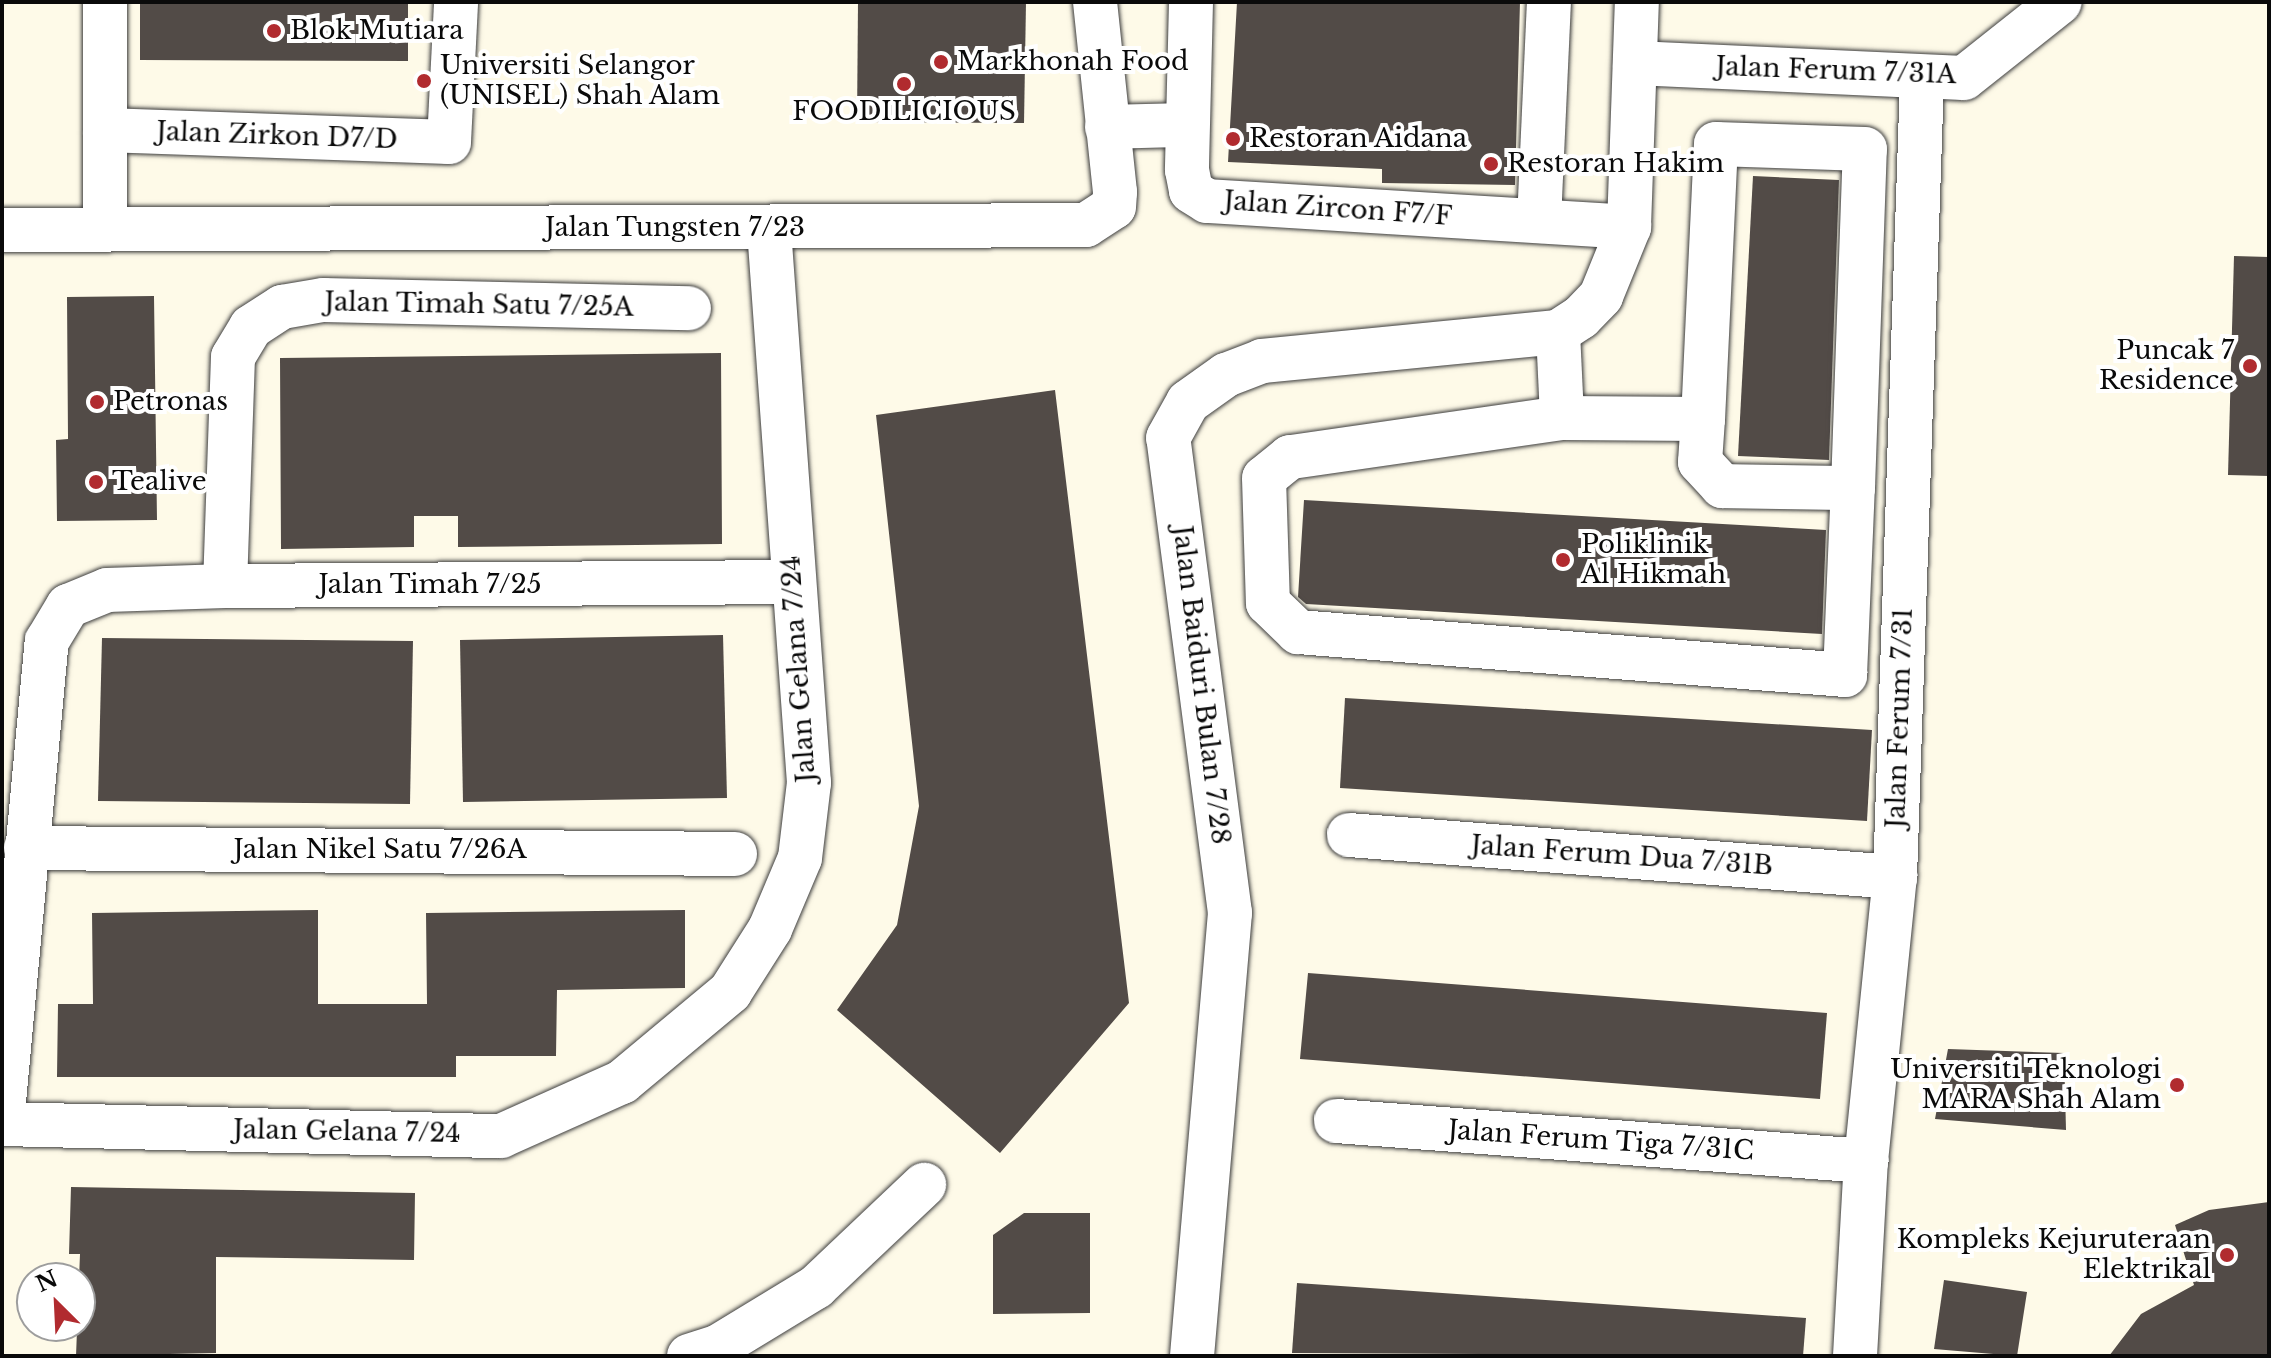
<!DOCTYPE html>
<html>
<head>
<meta charset="utf-8">
<style>
	body { margin:0 }
	#map { position:relative; width:2271px; height:1358px; overflow:hidden; background:#fefae8; font-family:"Libre Baskerville",serif }
	div>[style] { position:absolute }
	[style*='--x'] { left:calc(var(--x)*1px); top:calc(var(--y)*1px); width:calc(var(--w)*1px); rotate:calc(var(--a)*1deg) }
	.building>* { inset:0; background:#524b47 }
	.roads { filter:drop-shadow(0 0 2px #3d3d3d) drop-shadow(0 0 2px #3d3d3d) }
	.minor>* { height:44px; margin:-22px; padding:0 22px; transform-origin:22px; border-radius:22px; background:#fff }
	.dots>* { width:22px; height:22px; translate:-50% -50%; box-sizing:border-box; border:4px solid #fff; border-radius:50% }
	span { translate:-50% -50%; white-space:nowrap; text-align:center; line-height:1.15; -webkit-text-stroke:8px #fff; paint-order:stroke }
	.poi-label { font-size:26px; color:#0a0a0a }
	.left { translate:0 -50%; text-align:left }
	.right { translate:-100% -50%; text-align:right }
	.street-label { font-size:26px; color:#0a0a0a }
	.frame { position:absolute; inset:0; border:4px solid #0a0a0a; pointer-events:none }
	.north { position:absolute; left:16px; top:1262px; width:80px; height:80px; box-sizing:border-box; background:#fff; border:2px solid #9d9d9d; border-radius:50%; rotate:336deg; font-size:22px; font-weight:700; line-height:32px; text-align:center; color:#0a0a0a }
	.north::after { content:''; display:block; margin:auto; width:28px; height:36px; background:#b12b2f; clip-path:polygon(50% 0,100% 100%,50% 72%,0 100%) }
</style>
</head>
<body>
<div id="map">
	<div class="building">
		<div style="clip-path:polygon(140px 2px,408px 2px,408px 61px,140px 60px)"></div>
		<div style="clip-path:polygon(858px 2px,1026px 2px,1024px 123px,857px 122px)"></div>
		<div style="clip-path:polygon(1237px 2px,1520px 2px,1515px 185px,1382px 183px,1382px 169px,1228px 162px)"></div>
		<div style="clip-path:polygon(1753px 176px,1839px 180px,1829px 460px,1738px 456px)"></div>
		<div style="clip-path:polygon(2234px 256px,2269px 257px,2269px 476px,2228px 475px)"></div>
		<div style="clip-path:polygon(154px 296px,157px 520px,57px 521px,56px 440px,68px 439px,67px 297px)"></div>
		<div style="clip-path:polygon(721px 353px,722px 544px,458px 547px,458px 516px,414px 516px,414px 547px,281px 549px,280px 358px)"></div>
		<div style="clip-path:polygon(1055px 390px,1129px 1003px,1000px 1153px,837px 1010px,897px 925px,919px 806px,876px 415px)"></div>
		<div style="clip-path:polygon(1304px 500px,1826px 530px,1822px 634px,1306px 604px,1298px 597px)"></div>
		<div style="clip-path:polygon(723px 635px,727px 798px,463px 802px,460px 640px)"></div>
		<div style="clip-path:polygon(102px 638px,413px 641px,410px 804px,98px 801px)"></div>
		<div style="clip-path:polygon(1345px 698px,1872px 730px,1867px 821px,1340px 788px)"></div>
		<div style="clip-path:polygon(318px 910px,318px 1004px,427px 1004px,426px 913px,685px 910px,685px 988px,557px 990px,556px 1056px,456px 1056px,456px 1077px,57px 1077px,58px 1004px,93px 1004px,92px 913px)"></div>
		<div style="clip-path:polygon(1308px 973px,1827px 1013px,1820px 1099px,1300px 1059px)"></div>
		<div style="clip-path:polygon(1948px 1049px,2064px 1053px,2066px 1130px,1935px 1119px)"></div>
		<div style="clip-path:polygon(71px 1187px,415px 1193px,414px 1260px,216px 1257px,216px 1353px,76px 1356px,80px 1254px,69px 1254px)"></div>
		<div style="clip-path:polygon(2269px 1202px,2269px 1356px,2109px 1356px,2141px 1314px,2194px 1285px,2175px 1225px,2209px 1210px)"></div>
		<div style="clip-path:polygon(1024px 1213px,1090px 1213px,1090px 1313px,993px 1314px,993px 1235px)"></div>
		<div style="clip-path:polygon(1944px 1280px,2027px 1292px,2017px 1356px,1934px 1349px)"></div>
		<div style="clip-path:polygon(1297px 1283px,1806px 1318px,1803px 1356px,1292px 1353px)"></div>
	</div>
	<div class="roads">
		<div class="minor">
			<div style="--x:105;--y:2;--w:224;--a:90"></div>
			<div style="--x:1191;--y:2;--w:168;--a:91.4"></div>
			<div style="--x:1187;--y:170;--w:21;--a:79"></div>
			<div style="--x:1191;--y:191;--w:19;--a:32"></div>
			<div style="--x:1207;--y:201;--w:423;--a:3.5"></div>
			<div style="--x:1635;--y:63;--w:329;--a:2.6"></div>
			<div style="--x:1964;--y:78;--w:122;--a:-38.4"></div>
			<div style="--x:1107;--y:127;--w:78;--a:-1.5"></div>
			<div style="--x:105;--y:130;--w:344;--a:2"></div>
			<div style="--x:449;--y:142;--w:140;--a:-87.1"></div>
			<div style="--x:1539;--y:221;--w:219;--a:-87.4"></div>
			<div style="--x:2;--y:230;--w:1084;--a:-0.26"></div>
			<div style="--x:1086;--y:225;--w:33;--a:-33"></div>
			<div style="--x:1114;--y:207;--w:15;--a:-86"></div>
			<div style="--x:1115;--y:192;--w:191;--a:-96"></div>
			<div style="--x:1558;--y:332;--w:86;--a:87.3"></div>
			<div style="--x:1703;--y:419;--w:141;--a:-179.6"></div>
			<div style="--x:1562;--y:418;--w:275;--a:171.8"></div>
			<div style="--x:1290;--y:457;--w:33;--a:141"></div>
			<div style="--x:1264;--y:478;--w:125;--a:88.2"></div>
			<div style="--x:1268;--y:603;--w:42;--a:44"></div>
			<div style="--x:1298;--y:632;--w:549;--a:4.49"></div>
			<div style="--x:1845;--y:675;--w:187;--a:-87.6"></div>
			<div style="--x:1853;--y:488;--w:339;--a:-88"></div>
			<div style="--x:1865;--y:149;--w:149;--a:-178.1"></div>
			<div style="--x:1716;--y:144;--w:275;--a:92.7"></div>
			<div style="--x:1703;--y:419;--w:43;--a:94"></div>
			<div style="--x:1700;--y:462;--w:33;--a:47"></div>
			<div style="--x:1722;--y:486;--w:131;--a:0.9"></div>
			<div style="--x:225;--y:586;--w:229;--a:-88"></div>
			<div style="--x:233;--y:357;--w:35;--a:-59"></div>
			<div style="--x:251;--y:327;--w:37;--a:-33"></div>
			<div style="--x:282;--y:307;--w:42;--a:-9.7"></div>
			<div style="--x:323;--y:300;--w:366;--a:1.3"></div>
			<div style="--x:1349;--y:835;--w:548;--a:4.4"></div>
			<div style="--x:26;--y:848;--w:709;--a:0.48"></div>
			<div style="--x:1336;--y:1121;--w:532;--a:4.32"></div>
			<div style="--x:2;--y:1123;--w:484;--a:-84.7"></div>
			<div style="--x:47;--y:641;--w:41;--a:-59"></div>
			<div style="--x:68;--y:606;--w:42;--a:-22.3"></div>
			<div style="--x:107;--y:590;--w:118;--a:-1.9"></div>
			<div style="--x:225;--y:586;--w:569;--a:-0.4"></div>
			<div style="--x:2;--y:1124;--w:499;--a:1.4"></div>
			<div style="--x:501;--y:1136;--w:133;--a:-24.1"></div>
			<div style="--x:622;--y:1082;--w:141;--a:-39.8"></div>
			<div style="--x:730;--y:992;--w:75;--a:-57.6"></div>
			<div style="--x:770;--y:929;--w:77;--a:-67.1"></div>
			<div style="--x:800;--y:858;--w:76;--a:-83.2"></div>
			<div style="--x:809;--y:783;--w:555;--a:-94.13"></div>
			<div style="--x:689;--y:1356;--w:32;--a:-18"></div>
			<div style="--x:719;--y:1346;--w:114;--a:-31.3"></div>
			<div style="--x:816;--y:1287;--w:149;--a:-43.4"></div>
			<div style="--x:1192;--y:1356;--w:445;--a:-85.1"></div>
			<div style="--x:1230;--y:913;--w:479;--a:-97.4"></div>
			<div style="--x:1168;--y:438;--w:41;--a:-60.9"></div>
			<div style="--x:1188;--y:402;--w:47;--a:-35.4"></div>
			<div style="--x:1226;--y:375;--w:39;--a:-21"></div>
			<div style="--x:1262;--y:361;--w:297;--a:-5.6"></div>
			<div style="--x:1558;--y:332;--w:27;--a:-33"></div>
			<div style="--x:1581;--y:317;--w:29;--a:-46"></div>
			<div style="--x:1601;--y:296;--w:74;--a:-67.9"></div>
			<div style="--x:1629;--y:227;--w:225;--a:-88"></div>
			<div style="--x:1855;--y:1356;--w:195;--a:-86.8"></div>
			<div style="--x:1866;--y:1161;--w:285;--a:-84.2"></div>
			<div style="--x:1895;--y:877;--w:798;--a:-88.06"></div>
		</div>
	</div>
	<div class="dots">
		<div style="left:274px;top:31px;background:#b12b2f"></div>
		<div style="left:941px;top:62px;background:#b12b2f"></div>
		<div style="left:424px;top:81px;background:#b12b2f"></div>
		<div style="left:904px;top:84px;background:#b12b2f"></div>
		<div style="left:1233px;top:139px;background:#b12b2f"></div>
		<div style="left:1491px;top:164px;background:#b12b2f"></div>
		<div style="left:2250px;top:366px;background:#b12b2f"></div>
		<div style="left:97px;top:402px;background:#b12b2f"></div>
		<div style="left:96px;top:482px;background:#b12b2f"></div>
		<div style="left:1563px;top:560px;background:#b12b2f"></div>
		<div style="left:2177px;top:1085px;background:#b12b2f"></div>
		<div style="left:2227px;top:1255px;background:#b12b2f"></div>
	</div>
	<div class="poi-label">
		<span class="left" style="left:290px;top:31px">Blok Mutiara</span>
		<span class="left" style="left:957px;top:62px">Markhonah Food</span>
		<span class="left" style="left:440px;top:81px">Universiti Selangor<br>(UNISEL) Shah Alam</span>
		<span style="left:904px;top:112px">FOODILICIOUS</span>
		<span class="left" style="left:1249px;top:139px">Restoran Aidana</span>
		<span class="left" style="left:1507px;top:164px">Restoran Hakim</span>
		<span class="right" style="left:2234px;top:366px">Puncak 7<br>Residence</span>
		<span class="left" style="left:113px;top:402px">Petronas</span>
		<span class="left" style="left:112px;top:482px">Tealive</span>
		<span class="left" style="left:1581px;top:560px">Poliklinik<br>Al Hikmah</span>
		<span class="right" style="left:2161px;top:1085px">Universiti Teknologi<br>MARA Shah Alam</span>
		<span class="right" style="left:2211px;top:1255px">Kompleks Kejuruteraan<br>Elektrikal</span>
	</div>
	<div class="street-label">
		<span style="left:1836px;top:71px;rotate:2deg">Jalan Ferum 7/31A</span>
		<span style="left:277px;top:136px;rotate:2deg">Jalan Zirkon D7/D</span>
		<span style="left:1338px;top:209px;rotate:4deg">Jalan Zircon F7/F</span>
		<span style="left:675px;top:228px">Jalan Tungsten 7/23</span>
		<span style="left:479px;top:305px;rotate:1deg">Jalan Timah Satu 7/25A</span>
		<span style="left:430px;top:585px">Jalan Timah 7/25</span>
		<span style="left:799px;top:669px;rotate:-94deg">Jalan Gelana 7/24</span>
		<span style="left:1201px;top:685px;rotate:83deg">Jalan Baiduri Bulan 7/28</span>
		<span style="left:1900px;top:718px;rotate:-88deg">Jalan Ferum 7/31</span>
		<span style="left:380px;top:850px">Jalan Nikel Satu 7/26A</span>
		<span style="left:1622px;top:856px;rotate:4deg">Jalan Ferum Dua 7/31B</span>
		<span style="left:347px;top:1132px;rotate:1deg">Jalan Gelana 7/24</span>
		<span style="left:1601px;top:1141px;rotate:4deg">Jalan Ferum Tiga 7/31C</span>
	</div>
	<div class="frame"></div>
	<div class="north">N</div>
</div>
</body>
</html>
